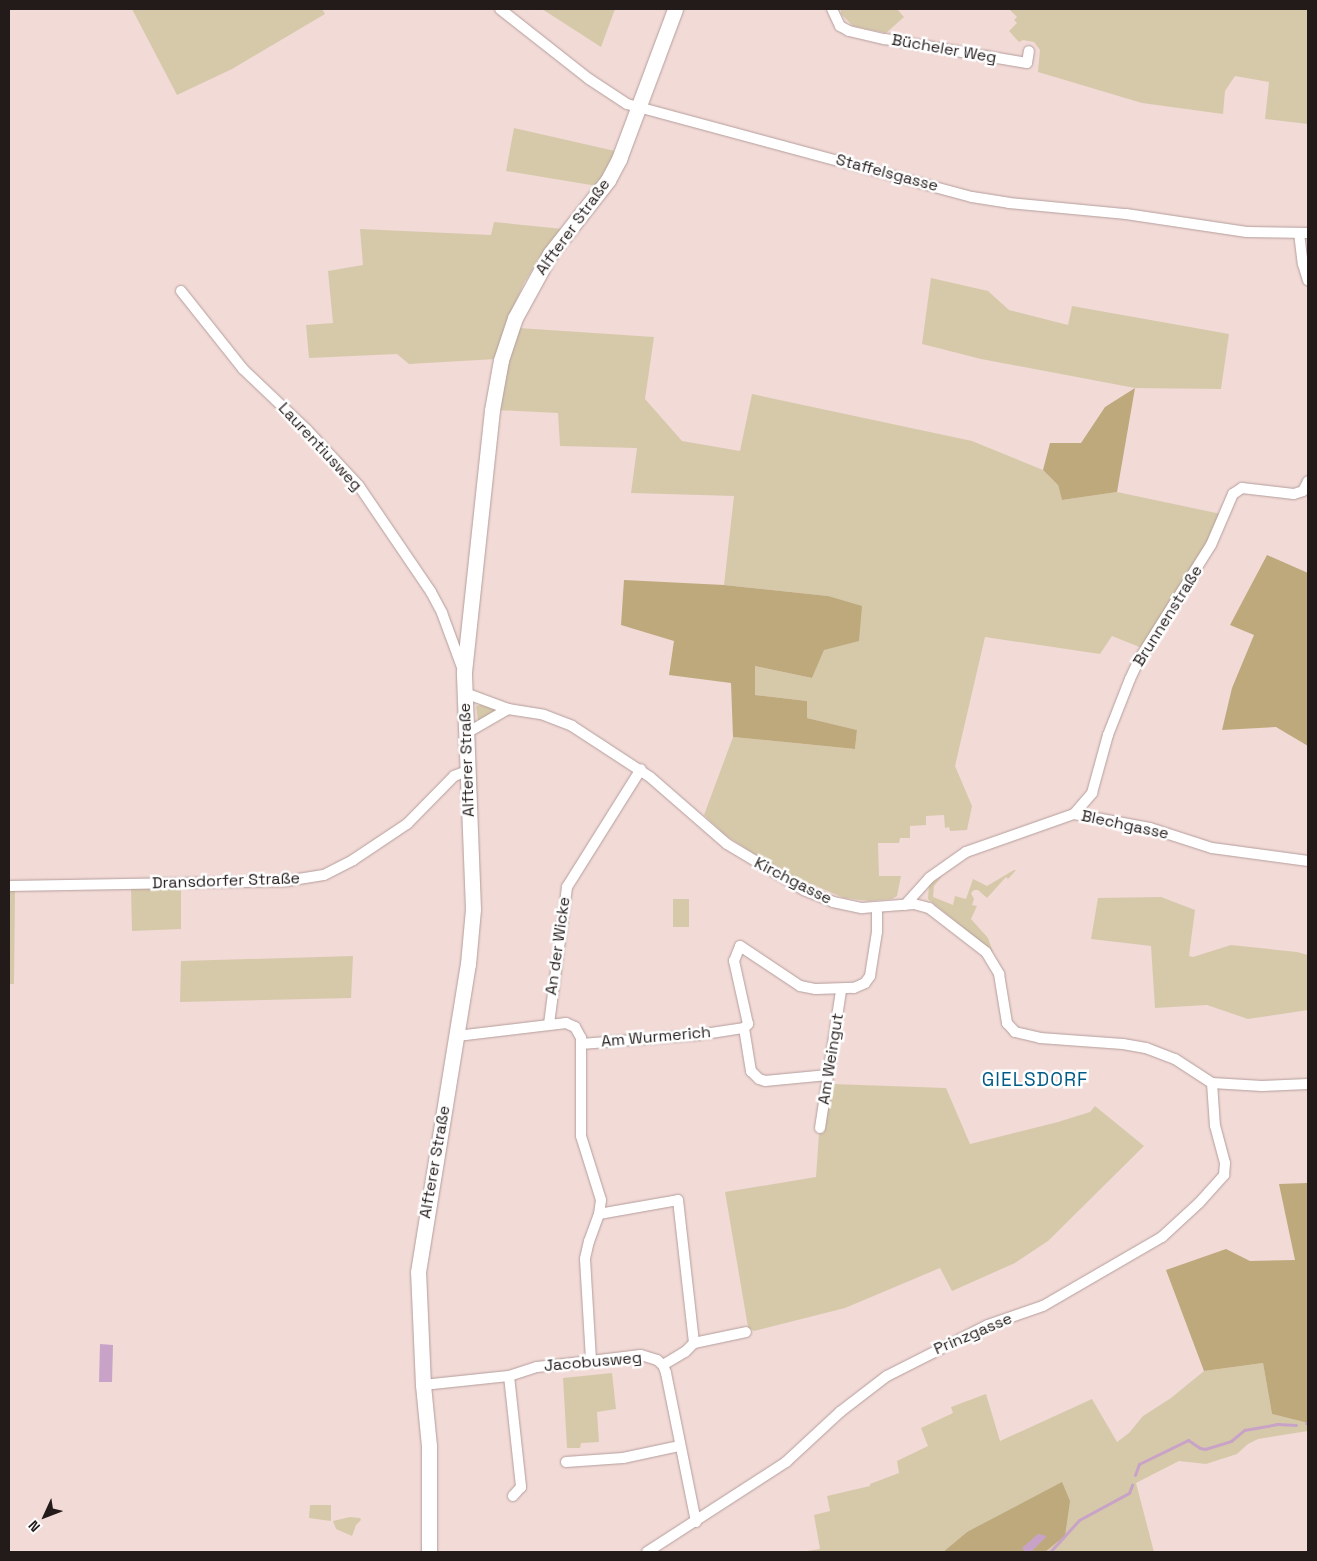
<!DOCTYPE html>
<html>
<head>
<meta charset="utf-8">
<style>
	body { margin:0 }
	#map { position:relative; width:1317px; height:1561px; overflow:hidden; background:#f2dad7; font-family:"Space Grotesk",sans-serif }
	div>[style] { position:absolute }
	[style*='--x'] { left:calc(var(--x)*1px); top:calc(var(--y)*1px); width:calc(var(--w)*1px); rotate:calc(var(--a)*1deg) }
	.green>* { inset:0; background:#d6c9aa }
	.forest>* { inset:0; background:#bda97c }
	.water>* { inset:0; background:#c8a3c7 }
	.stream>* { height:3px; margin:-1.5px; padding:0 1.5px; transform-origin:1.5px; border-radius:1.5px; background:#c8a3c7 }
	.roads { filter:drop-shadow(0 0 1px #b49e9b) drop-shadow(0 0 1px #b49e9b) }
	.street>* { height:10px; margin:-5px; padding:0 5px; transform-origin:5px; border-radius:5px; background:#fff }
	.secondary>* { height:15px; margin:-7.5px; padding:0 7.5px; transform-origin:7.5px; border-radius:7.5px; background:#fff }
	span { translate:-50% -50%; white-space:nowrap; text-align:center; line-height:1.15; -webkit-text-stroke:5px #fff; paint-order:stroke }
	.street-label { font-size:16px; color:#231b1a }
	.quarter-label { font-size:19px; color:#005b85; letter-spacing:1px }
	.frame { position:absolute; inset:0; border:10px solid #231b1a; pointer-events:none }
	.north { position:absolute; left:20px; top:1491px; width:50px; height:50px; -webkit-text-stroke:4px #fff; paint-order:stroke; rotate:227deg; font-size:14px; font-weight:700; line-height:20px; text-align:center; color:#231b1a }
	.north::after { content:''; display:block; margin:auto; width:18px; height:22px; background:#231b1a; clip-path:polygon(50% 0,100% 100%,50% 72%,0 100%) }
</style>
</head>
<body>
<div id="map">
	<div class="green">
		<div style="clip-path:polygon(132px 9px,322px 9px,325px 14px,232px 69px,177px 95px)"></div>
		<div style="clip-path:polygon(542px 9px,615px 9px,601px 47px)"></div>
		<div style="clip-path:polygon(841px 9px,897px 9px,904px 17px,886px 33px,853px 26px,841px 14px)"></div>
		<div style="clip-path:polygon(1009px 9px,1308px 9px,1308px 124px,1265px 119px,1269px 82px,1235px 76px,1225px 91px,1223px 114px,1142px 103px,1038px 72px,1040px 50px,1034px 42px,1023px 40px,1019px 42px,1009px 31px,1017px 23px,1014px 20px,1017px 17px)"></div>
		<div style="clip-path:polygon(514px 128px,615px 151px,597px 186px,506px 171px)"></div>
		<div style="clip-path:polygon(494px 222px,563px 229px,540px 257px,524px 283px,506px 324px,496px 359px,409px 364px,397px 354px,309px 358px,306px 325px,333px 323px,328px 271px,363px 265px,360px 229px,491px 235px)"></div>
		<div style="clip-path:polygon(931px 278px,988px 291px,1009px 310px,1068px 325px,1072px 306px,1229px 334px,1221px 389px,1135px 388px,981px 359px,922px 344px)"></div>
		<div style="clip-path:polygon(519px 328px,654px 337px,645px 399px,682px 441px,740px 451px,752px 394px,972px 441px,1043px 470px,1058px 485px,1062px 500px,1117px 492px,1221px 514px,1204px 550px,1142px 648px,1112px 636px,1100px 654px,985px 637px,955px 766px,972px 806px,967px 830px,950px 831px,949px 827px,945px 828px,944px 815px,926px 816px,926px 825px,910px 826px,910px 838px,900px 838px,899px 843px,878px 843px,879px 876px,901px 876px,897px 896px,892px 899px,869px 901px,844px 898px,793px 876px,759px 857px,725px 835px,704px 815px,733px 737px,855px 749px,857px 730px,807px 718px,807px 701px,755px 695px,755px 666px,812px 678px,824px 649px,859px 640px,828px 596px,724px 585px,734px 496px,631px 493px,637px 448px,560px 446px,558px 413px,497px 410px,503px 381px)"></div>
		<div style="clip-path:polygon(481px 705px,498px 710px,478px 721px,476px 706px)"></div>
		<div style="clip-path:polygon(1014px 870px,1016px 870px,1008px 879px,1006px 877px,987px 898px,978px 890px,974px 890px,971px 893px,974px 899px,972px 905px,977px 906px,971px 919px,988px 938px,993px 952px,928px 899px,929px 885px,943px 875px,934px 886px,933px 897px,953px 905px,955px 896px,966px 899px,973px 879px,987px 886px)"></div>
		<div style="clip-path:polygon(131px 888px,181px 888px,181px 929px,132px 931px)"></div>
		<div style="clip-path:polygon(9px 891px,15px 891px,14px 984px,9px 984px)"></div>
		<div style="clip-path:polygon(1161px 897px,1195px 910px,1189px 956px,1193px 957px,1231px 945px,1297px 952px,1308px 955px,1308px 1010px,1248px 1019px,1207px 1005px,1155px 1008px,1151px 946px,1091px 939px,1098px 898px)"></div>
		<div style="clip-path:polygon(673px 899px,689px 899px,689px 927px,673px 927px)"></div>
		<div style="clip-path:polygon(353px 956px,351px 998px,180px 1002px,181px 961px)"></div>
		<div style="clip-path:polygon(832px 1084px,946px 1088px,970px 1144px,1058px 1122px,1090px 1112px,1095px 1106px,1144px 1146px,1048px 1241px,1015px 1263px,952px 1291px,940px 1268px,845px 1308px,754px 1331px,748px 1327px,725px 1192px,816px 1177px,819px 1133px,824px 1133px)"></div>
		<div style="clip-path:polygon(1263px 1363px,1272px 1414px,1308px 1423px,1308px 1431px,1258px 1439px,1248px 1444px,1237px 1454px,1206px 1464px,1179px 1461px,1136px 1483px,1154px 1552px,1045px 1552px,1065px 1536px,980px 1527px,967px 1532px,943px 1552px,799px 1552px,820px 1549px,814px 1515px,830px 1511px,827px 1496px,870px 1486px,870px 1484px,899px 1473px,897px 1461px,928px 1446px,921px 1428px,953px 1413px,951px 1407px,986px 1394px,1000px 1441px,1092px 1399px,1117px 1442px,1129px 1433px,1143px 1416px,1171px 1398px,1204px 1371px)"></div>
		<div style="clip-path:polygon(612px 1373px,616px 1409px,597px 1412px,599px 1442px,581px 1443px,580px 1448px,567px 1448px,563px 1378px)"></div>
		<div style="clip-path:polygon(310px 1505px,331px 1505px,331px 1521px,309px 1518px)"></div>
		<div style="clip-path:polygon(350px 1517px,360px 1518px,361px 1520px,356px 1525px,352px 1536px,336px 1529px,333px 1521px)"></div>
	</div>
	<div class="forest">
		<div style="clip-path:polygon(1135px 388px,1117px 492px,1062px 500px,1058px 485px,1043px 470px,1050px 443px,1081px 443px,1105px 407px)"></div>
		<div style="clip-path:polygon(1267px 555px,1308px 573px,1308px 746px,1276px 727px,1222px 730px,1232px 688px,1254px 635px,1230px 625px)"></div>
		<div style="clip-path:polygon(624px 580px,724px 585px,828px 596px,862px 606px,859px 641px,824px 650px,812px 678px,755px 666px,755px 695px,807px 701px,807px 718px,857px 730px,855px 749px,733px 737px,731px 683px,669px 675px,674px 641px,621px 625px)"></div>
		<div style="clip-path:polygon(1307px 1183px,1308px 1190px,1308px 1423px,1272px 1414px,1263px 1363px,1204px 1371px,1166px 1270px,1226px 1249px,1250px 1261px,1295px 1260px,1279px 1184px)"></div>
		<div style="clip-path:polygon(1062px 1482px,1070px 1501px,1065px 1536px,1045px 1552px,943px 1552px,967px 1532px)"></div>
	</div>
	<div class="water">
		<div style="clip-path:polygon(100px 1344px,113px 1345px,112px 1382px,99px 1382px)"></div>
		<div style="clip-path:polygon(1038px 1534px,1047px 1536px,1031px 1552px,1025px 1552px,1022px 1548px)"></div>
	</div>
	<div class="stream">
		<div style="--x:1306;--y:1423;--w:2;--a:0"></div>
		<div style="--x:1135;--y:1475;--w:12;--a:-70"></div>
		<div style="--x:1139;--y:1464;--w:55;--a:-26.1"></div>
		<div style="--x:1188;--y:1440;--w:14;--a:34"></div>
		<div style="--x:1200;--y:1448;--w:5;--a:11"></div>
		<div style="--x:1205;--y:1449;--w:27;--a:-17"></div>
		<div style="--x:1231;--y:1441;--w:17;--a:-40"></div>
		<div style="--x:1244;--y:1430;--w:34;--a:-10"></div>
		<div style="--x:1277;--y:1424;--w:19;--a:3"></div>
		<div style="--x:1050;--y:1552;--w:43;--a:-47.8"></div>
		<div style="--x:1079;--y:1520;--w:57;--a:-28.4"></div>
		<div style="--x:1129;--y:1493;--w:9;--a:-69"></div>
	</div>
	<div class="roads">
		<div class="street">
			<div style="--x:500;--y:9;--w:113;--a:38.2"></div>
			<div style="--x:589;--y:79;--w:45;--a:33.3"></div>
			<div style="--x:627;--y:104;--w:357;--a:15.1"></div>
			<div style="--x:972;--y:197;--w:37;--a:9"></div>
			<div style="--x:1009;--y:203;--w:118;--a:5.4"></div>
			<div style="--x:1126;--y:214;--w:122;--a:8.5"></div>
			<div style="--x:1247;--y:232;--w:61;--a:0.9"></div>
			<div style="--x:832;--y:9;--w:19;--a:65"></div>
			<div style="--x:840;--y:26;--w:10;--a:29"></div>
			<div style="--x:849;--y:31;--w:37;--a:13"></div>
			<div style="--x:885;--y:39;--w:144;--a:9.6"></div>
			<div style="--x:1027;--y:63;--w:12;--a:-81"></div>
			<div style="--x:1299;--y:233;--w:31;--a:83"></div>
			<div style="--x:1303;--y:264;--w:17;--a:73"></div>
			<div style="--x:181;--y:291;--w:100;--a:51.5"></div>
			<div style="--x:243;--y:369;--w:88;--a:43.6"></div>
			<div style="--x:307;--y:430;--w:76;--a:47.1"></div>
			<div style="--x:359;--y:486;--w:128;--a:55.8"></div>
			<div style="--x:431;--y:592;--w:24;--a:62"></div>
			<div style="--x:442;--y:613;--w:58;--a:69.7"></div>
			<div style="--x:465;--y:693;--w:46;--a:20.4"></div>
			<div style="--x:508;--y:709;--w:36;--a:9"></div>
			<div style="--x:544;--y:715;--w:30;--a:21"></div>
			<div style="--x:572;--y:726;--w:93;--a:33.2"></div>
			<div style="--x:650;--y:777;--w:102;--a:41"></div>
			<div style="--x:727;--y:844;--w:90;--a:30.9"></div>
			<div style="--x:804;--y:890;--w:31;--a:22"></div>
			<div style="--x:833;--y:902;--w:30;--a:12"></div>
			<div style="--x:862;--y:908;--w:52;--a:-4.4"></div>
			<div style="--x:914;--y:904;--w:16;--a:15"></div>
			<div style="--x:929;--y:908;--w:72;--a:37.7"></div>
			<div style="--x:986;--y:952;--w:26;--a:59"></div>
			<div style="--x:999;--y:974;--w:50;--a:80.7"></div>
			<div style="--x:1007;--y:1023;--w:12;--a:48"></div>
			<div style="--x:1015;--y:1032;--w:26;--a:13"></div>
			<div style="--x:1040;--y:1038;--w:83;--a:4.1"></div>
			<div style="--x:1123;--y:1044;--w:23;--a:10"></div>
			<div style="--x:1146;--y:1048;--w:31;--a:21"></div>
			<div style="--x:1175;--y:1059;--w:44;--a:33"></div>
			<div style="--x:1212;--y:1083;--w:50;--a:3.4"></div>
			<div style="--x:1262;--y:1086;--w:46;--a:-2.5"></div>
			<div style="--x:465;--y:734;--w:50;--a:-30.2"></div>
			<div style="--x:1074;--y:814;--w:28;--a:-49"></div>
			<div style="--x:1092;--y:793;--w:60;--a:-74.6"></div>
			<div style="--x:1108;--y:735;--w:60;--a:-68.6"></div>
			<div style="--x:1130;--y:679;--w:23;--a:-65"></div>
			<div style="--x:1140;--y:658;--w:133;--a:-57.9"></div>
			<div style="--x:1211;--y:545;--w:56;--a:-66.7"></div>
			<div style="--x:1233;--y:494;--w:11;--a:-34"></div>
			<div style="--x:1242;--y:488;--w:52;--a:6.6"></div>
			<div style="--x:1294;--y:494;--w:9;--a:-18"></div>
			<div style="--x:1303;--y:491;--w:11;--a:-63"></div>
			<div style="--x:9;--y:886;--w:277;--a:-1"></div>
			<div style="--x:286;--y:881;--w:38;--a:-9"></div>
			<div style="--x:324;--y:875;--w:33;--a:-27"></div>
			<div style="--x:353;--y:860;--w:65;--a:-33.7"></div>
			<div style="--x:407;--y:824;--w:67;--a:-45.6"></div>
			<div style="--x:454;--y:776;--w:14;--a:-21"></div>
			<div style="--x:905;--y:905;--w:36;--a:-48"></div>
			<div style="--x:929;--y:878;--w:45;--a:-35.1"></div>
			<div style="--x:966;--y:852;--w:114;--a:-19.4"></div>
			<div style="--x:1074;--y:814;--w:77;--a:10.4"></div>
			<div style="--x:1150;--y:828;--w:65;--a:17.9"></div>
			<div style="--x:1212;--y:848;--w:97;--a:7.7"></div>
			<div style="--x:549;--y:1024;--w:138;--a:-82.5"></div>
			<div style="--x:567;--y:887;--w:139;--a:-57.9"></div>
			<div style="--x:744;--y:1028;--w:6;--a:-45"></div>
			<div style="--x:748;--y:1024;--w:65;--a:-102.5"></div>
			<div style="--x:734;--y:961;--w:16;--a:-68"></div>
			<div style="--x:740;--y:946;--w:72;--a:33.7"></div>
			<div style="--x:800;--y:986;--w:16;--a:11"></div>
			<div style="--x:816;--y:989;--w:38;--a:-2"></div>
			<div style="--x:854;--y:988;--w:12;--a:-24"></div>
			<div style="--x:865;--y:983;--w:9;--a:-54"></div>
			<div style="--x:870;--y:976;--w:45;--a:-81"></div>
			<div style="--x:877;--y:932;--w:24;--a:-90"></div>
			<div style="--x:457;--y:1036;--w:110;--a:-6.8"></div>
			<div style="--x:566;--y:1023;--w:10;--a:24"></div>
			<div style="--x:575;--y:1027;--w:13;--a:61"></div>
			<div style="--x:581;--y:1038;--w:6;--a:90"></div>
			<div style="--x:581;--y:1044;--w:117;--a:-4.4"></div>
			<div style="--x:698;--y:1035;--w:47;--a:-8.7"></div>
			<div style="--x:744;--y:1028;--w:44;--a:80.8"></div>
			<div style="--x:751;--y:1071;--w:11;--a:45"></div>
			<div style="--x:759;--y:1079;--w:6;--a:18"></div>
			<div style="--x:765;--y:1081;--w:63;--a:-5.4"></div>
			<div style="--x:581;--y:1044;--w:92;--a:90"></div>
			<div style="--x:581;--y:1136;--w:67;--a:72.6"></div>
			<div style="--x:601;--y:1200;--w:14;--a:98"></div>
			<div style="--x:599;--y:1214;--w:29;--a:110"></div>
			<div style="--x:589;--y:1241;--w:18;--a:103"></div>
			<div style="--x:585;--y:1259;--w:102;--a:86.6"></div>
			<div style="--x:820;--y:1128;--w:140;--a:-81.3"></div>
			<div style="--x:599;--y:1214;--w:80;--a:-10"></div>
			<div style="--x:678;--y:1200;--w:144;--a:83.6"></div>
			<div style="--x:663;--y:1365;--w:26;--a:-31"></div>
			<div style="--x:685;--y:1352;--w:13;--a:-45"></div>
			<div style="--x:694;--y:1343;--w:53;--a:-11.9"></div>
			<div style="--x:509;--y:1376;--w:112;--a:83.8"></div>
			<div style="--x:521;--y:1487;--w:12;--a:132"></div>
			<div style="--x:423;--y:1385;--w:86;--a:-6"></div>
			<div style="--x:509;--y:1376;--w:29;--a:-18"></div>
			<div style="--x:537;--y:1367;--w:54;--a:-6.3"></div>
			<div style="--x:591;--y:1361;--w:50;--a:-6.8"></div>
			<div style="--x:641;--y:1355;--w:17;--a:17"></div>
			<div style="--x:657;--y:1360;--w:8;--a:40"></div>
			<div style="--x:663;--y:1365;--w:9;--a:69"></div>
			<div style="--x:666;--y:1373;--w:152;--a:78.6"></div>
			<div style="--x:566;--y:1462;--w:57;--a:-4"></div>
			<div style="--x:623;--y:1458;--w:57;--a:-12.1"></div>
			<div style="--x:647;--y:1552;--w:166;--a:-32.9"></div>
			<div style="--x:786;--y:1462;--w:74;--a:-42.8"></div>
			<div style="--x:840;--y:1412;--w:59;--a:-37.5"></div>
			<div style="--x:887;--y:1376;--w:113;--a:-26.8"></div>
			<div style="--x:988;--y:1325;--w:58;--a:-19.1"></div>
			<div style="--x:1043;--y:1306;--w:138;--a:-30.1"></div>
			<div style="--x:1162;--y:1237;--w:50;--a:-42.6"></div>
			<div style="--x:1199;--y:1203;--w:38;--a:-48"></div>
			<div style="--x:1224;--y:1175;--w:12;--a:-85"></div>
			<div style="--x:1225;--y:1163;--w:38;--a:-105"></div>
			<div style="--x:1215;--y:1126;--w:43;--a:-94"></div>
		</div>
		<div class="secondary">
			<div style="--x:429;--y:1552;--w:106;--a:-90"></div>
			<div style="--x:429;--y:1446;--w:61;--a:-95.6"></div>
			<div style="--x:423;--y:1385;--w:113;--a:-92.5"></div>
			<div style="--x:418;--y:1272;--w:312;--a:-80.8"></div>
			<div style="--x:468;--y:964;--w:55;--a:-84.8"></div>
			<div style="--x:473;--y:909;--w:237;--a:-92.2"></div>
			<div style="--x:464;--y:672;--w:263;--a:-83.9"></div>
			<div style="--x:492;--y:410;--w:51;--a:-79.8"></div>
			<div style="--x:501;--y:360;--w:44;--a:-71.6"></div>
			<div style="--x:515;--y:318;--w:73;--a:-61.3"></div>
			<div style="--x:550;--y:254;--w:94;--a:-51.9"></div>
			<div style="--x:608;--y:180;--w:24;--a:-62"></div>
			<div style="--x:619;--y:159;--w:160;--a:-69.5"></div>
		</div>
	</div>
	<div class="street-label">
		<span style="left:944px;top:49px;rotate:10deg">Bücheler Weg</span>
		<span style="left:887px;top:173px;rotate:15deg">Staffelsgasse</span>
		<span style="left:573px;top:227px;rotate:-54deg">Alfterer Straße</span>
		<span style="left:320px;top:447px;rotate:47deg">Laurentiusweg</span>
		<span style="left:1168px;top:616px;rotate:-58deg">Brunnenstraße</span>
		<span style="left:467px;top:760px;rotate:-92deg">Alfterer Straße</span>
		<span style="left:1125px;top:825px;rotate:12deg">Blechgasse</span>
		<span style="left:226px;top:881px;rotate:-2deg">Dransdorfer Straße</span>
		<span style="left:793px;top:881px;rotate:27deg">Kirchgasse</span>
		<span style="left:558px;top:946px;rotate:-82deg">An der Wicke</span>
		<span style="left:656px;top:1037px;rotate:-5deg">Am Wurmerich</span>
		<span style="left:831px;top:1059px;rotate:-81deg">Am Weingut</span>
		<span style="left:435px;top:1162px;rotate:-80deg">Alfterer Straße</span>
		<span style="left:973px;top:1334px;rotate:-23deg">Prinzgasse</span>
		<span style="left:593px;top:1362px;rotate:-5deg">Jacobusweg</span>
	</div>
	<div class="quarter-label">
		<span style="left:1035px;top:1080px">GIELSDORF</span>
	</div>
	<div class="frame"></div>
	<div class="north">N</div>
</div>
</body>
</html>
